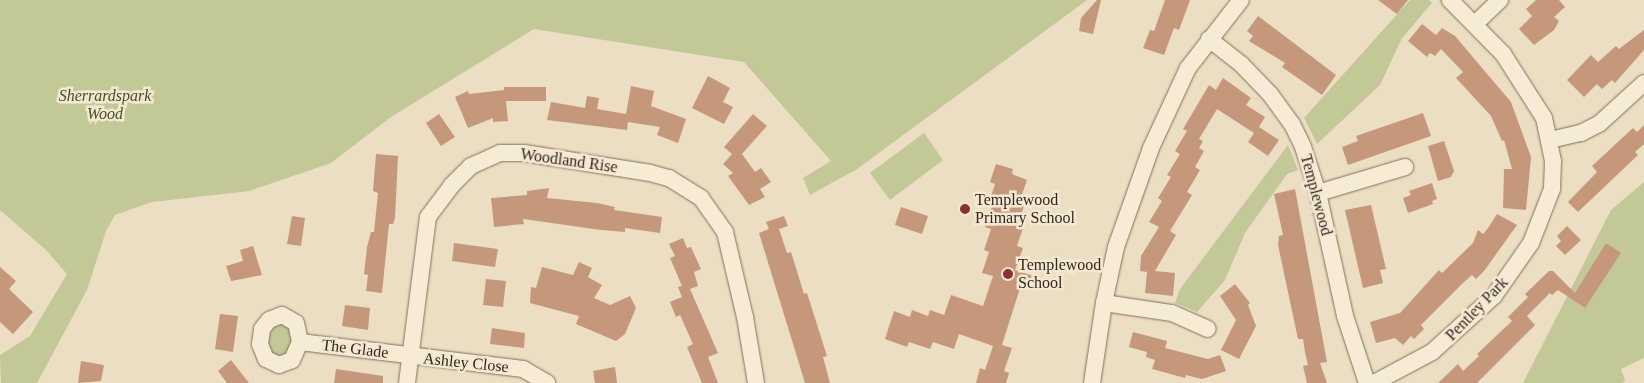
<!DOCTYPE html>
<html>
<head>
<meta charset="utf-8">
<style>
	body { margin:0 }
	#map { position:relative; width:1644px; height:383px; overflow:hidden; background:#ebdec2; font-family:"Times New Roman",serif }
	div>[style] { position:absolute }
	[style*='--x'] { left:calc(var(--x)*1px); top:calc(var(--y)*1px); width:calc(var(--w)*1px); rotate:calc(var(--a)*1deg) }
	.green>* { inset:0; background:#c3c897 }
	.building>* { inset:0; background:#c6987b }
	.roads { filter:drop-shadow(0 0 1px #836f5b) drop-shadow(0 0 1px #836f5b) }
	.street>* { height:16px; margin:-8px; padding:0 8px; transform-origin:8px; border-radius:8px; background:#f6ebd5 }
	.dots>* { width:14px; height:14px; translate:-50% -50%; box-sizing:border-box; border:2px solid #f3e8d1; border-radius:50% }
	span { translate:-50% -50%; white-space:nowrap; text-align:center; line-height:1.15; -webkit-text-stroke:5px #f3e8d1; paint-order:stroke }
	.park-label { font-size:16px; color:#464f26; font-style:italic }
	.street-label { font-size:16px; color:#34281e }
	.poi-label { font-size:16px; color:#34281e }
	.left { translate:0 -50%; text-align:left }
</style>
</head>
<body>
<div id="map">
	<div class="green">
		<div style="clip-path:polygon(0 0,1087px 0,857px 169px,810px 195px,803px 178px,831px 161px,744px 62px,534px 29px,391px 117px,331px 163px,249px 191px,152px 202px,115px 215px,106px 231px,87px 290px,37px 383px,1px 383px,0 355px,30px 336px,67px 274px,46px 250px,0 210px)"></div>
		<div style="clip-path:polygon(1410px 0,1429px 0,1432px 3px,1402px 38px,1380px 85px,1317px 144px,1304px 118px)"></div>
		<div style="clip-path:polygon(924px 133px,943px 160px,890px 200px,870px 173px)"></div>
		<div style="clip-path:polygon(1288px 145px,1298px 170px,1287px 174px,1245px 233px,1225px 280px,1197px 312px,1175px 303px,1180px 289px)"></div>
		<div style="clip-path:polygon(1644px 182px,1644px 358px,1621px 369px,1625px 380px,1622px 383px,1523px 383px,1611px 210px)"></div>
		<div style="clip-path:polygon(289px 321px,295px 340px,282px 361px,267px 353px,269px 328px)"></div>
	</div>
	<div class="building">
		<div style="clip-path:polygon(1097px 0,1101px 0,1093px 34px,1079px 31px,1081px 18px)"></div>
		<div style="clip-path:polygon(1165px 0,1190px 0,1179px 30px,1174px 28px,1164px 55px,1143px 48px,1150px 30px,1154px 31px)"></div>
		<div style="clip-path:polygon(1378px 0,1408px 0,1397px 14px)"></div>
		<div style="clip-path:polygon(1536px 0,1559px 0,1565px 7px,1554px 17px,1559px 21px,1554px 30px,1534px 45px,1519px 29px,1532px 16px,1526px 9px)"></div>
		<div style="clip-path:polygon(1258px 16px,1336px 75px,1322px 95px,1282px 67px,1285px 63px,1249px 41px,1253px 36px,1247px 31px)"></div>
		<div style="clip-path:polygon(1422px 24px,1436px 35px,1442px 28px,1455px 36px,1511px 102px,1531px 157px,1526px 210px,1503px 208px,1504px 169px,1512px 169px,1504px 140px,1502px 141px,1491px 116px,1456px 78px,1463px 72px,1441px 49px,1435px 56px,1430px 53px,1427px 57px,1408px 41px)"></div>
		<div style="clip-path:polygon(1644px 30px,1644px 50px,1615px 83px,1612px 80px,1602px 89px,1597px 84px,1584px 97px,1567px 80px,1591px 55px,1598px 62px,1616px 46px,1619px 49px)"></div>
		<div style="clip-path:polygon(708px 76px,730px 88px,723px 102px,733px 107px,724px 124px,692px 108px)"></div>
		<div style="clip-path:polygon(1223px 78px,1251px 98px,1246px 105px,1265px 117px,1259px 127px,1279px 140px,1268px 156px,1248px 142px,1254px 133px,1217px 109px,1199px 139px,1203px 141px,1199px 148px,1204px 151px,1195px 167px,1200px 170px,1187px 192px,1192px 195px,1170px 231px,1176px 235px,1155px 271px,1175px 273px,1173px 296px,1145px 293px,1147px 272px,1140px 271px,1141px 256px,1159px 227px,1149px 222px,1162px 201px,1158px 198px,1171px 177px,1167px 175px,1180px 154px,1175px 151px,1187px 131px,1183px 129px,1209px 85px,1216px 90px)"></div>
		<div style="clip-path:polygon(631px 86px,654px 91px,651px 106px,686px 119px,678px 143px,657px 135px,660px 127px,628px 122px,627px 130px,547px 120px,551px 102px,585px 108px,587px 96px,599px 98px,597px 109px,626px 114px)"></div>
		<div style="clip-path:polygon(504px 87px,546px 87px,546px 101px,506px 101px,508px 121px,493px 122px,493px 118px,468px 128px,455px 97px,468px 91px,469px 94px,504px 90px)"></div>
		<div style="clip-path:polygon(1423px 113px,1431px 136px,1348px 165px,1342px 147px,1358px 141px,1356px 136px)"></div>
		<div style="clip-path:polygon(439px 114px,455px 137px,441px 146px,426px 123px)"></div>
		<div style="clip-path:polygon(753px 114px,767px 126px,742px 154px,755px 172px,761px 168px,771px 182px,760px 189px,765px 197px,749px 205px,728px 176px,733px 173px,723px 164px,732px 154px,724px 147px)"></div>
		<div style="clip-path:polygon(1644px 125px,1644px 144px,1635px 152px,1638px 155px,1578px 212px,1568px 202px,1597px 172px,1592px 166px,1633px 128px,1637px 132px)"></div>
		<div style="clip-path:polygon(1444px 141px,1454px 171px,1451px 177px,1438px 181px,1428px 146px)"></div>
		<div style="clip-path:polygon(376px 154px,398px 156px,395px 218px,393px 224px,389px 224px,382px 293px,366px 291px,368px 275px,364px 274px,367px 247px,371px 232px,374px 232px,378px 193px,373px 191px)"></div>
		<div style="clip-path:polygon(996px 164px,1013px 169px,1012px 174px,1027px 180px,1020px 200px,1025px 202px,1019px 223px,1024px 225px,1017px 246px,1023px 248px,1015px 270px,1036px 277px,1032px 288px,1021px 285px,1002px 345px,1012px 348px,1004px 371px,1009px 373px,1006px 383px,976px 383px,980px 368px,985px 370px,993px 346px,959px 334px,954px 349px,933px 342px,930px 349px,909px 342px,907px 347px,885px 339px,894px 311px,910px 317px,912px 310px,928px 316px,930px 310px,944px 315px,951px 295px,983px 306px,993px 276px,982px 273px,989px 252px,984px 250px,991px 229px,985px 227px,992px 206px,988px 205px,995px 184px,990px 182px)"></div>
		<div style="clip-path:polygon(1432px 183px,1437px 199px,1432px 201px,1433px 204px,1408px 213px,1403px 198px,1411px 195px,1409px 191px)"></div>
		<div style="clip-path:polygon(549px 188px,547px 198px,597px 203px,615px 207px,614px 210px,662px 217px,660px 233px,625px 228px,625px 232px,601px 230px,523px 219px,524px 224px,494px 227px,491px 198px,527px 195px,527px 191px)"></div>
		<div style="clip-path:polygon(1295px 189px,1327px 362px,1320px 363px,1327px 383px,1307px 383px,1303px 366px,1308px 365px,1305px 352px,1303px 339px,1298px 339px,1278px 245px,1279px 236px,1283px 235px,1274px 194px)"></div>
		<div style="clip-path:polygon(1371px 205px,1386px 269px,1380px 270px,1383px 283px,1363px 288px,1345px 210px)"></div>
		<div style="clip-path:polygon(901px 207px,928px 216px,922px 234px,895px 225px)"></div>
		<div style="clip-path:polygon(1497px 214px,1517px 225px,1484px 271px,1476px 279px,1472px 275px,1463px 283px,1421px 325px,1424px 329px,1414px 339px,1411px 336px,1403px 345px,1395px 338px,1376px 343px,1370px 322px,1400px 313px,1439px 270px,1442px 273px,1473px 243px,1478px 230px,1483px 234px,1488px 228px)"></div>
		<div style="clip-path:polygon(292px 216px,305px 218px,301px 246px,287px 244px)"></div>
		<div style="clip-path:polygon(784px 216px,788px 226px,779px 229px,787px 253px,791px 252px,804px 294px,807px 293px,827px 356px,823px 357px,830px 383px,805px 383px,759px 233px,769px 229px,766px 222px)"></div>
		<div style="clip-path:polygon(1567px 226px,1581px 240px,1565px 255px,1556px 246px,1561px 241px,1557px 236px)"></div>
		<div style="clip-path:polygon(683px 238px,687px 248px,691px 247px,701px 269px,694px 272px,698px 286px,690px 289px,718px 353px,708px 357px,718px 383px,702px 383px,687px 347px,693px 344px,680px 315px,676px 317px,670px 302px,682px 297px,678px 287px,682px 286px,670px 258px,675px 256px,669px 244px)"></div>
		<div style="clip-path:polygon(454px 243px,498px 249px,495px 267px,452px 261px)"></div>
		<div style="clip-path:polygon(1606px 243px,1621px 253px,1585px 308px,1558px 290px,1552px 295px,1550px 293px,1527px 316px,1535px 325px,1477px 383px,1438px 383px,1458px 364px,1463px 371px,1479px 356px,1477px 354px,1512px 321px,1508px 317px,1528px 297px,1525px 294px,1549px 271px,1553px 271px,1575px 293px)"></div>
		<div style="clip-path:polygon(253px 246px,262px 275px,231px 281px,226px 266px,243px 261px,240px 250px)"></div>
		<div style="clip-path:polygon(579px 262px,592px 268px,588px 277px,602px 285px,594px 298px,610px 305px,630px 296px,636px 308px,625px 334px,616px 341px,576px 324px,579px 316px,530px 303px,531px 287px,536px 288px,542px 267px,573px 275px)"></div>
		<div style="clip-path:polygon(0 267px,16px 281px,9px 289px,33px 312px,13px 334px,0 322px)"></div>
		<div style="clip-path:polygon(486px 279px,506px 281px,503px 307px,483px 305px)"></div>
		<div style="clip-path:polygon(1235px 284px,1250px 303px,1248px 305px,1256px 326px,1239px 359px,1221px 350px,1236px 320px,1220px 296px)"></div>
		<div style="clip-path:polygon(345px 305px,370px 308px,368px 330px,342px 326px)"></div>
		<div style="clip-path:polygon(220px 314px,238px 316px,233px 352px,215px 349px)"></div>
		<div style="clip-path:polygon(492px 328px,525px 333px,524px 348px,490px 344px)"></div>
		<div style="clip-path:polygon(1133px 332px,1167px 341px,1165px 348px,1208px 359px,1220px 355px,1226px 371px,1202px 379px,1186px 375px,1185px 378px,1152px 369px,1155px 360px,1146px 357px,1147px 352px,1129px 347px)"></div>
		<div style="clip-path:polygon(231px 360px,249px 383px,227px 383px,218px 371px)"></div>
		<div style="clip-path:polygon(81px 361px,104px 365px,101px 381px,78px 383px)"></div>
		<div style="clip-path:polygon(615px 367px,617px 383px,595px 383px,593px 371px)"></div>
		<div style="clip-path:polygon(336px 369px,383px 376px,383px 383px,334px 383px)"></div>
	</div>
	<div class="roads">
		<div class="street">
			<div style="--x:1475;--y:24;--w:35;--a:-44"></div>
			<div style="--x:1209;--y:39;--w:41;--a:38"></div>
			<div style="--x:1241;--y:64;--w:42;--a:46"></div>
			<div style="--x:1270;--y:94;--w:37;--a:54"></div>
			<div style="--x:1292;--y:124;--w:25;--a:64"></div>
			<div style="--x:1303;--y:147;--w:48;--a:71.9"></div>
			<div style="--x:1318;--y:193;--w:126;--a:77.6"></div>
			<div style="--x:1345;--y:316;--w:71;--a:71.8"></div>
			<div style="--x:1550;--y:140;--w:32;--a:-13"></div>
			<div style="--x:1581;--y:133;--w:20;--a:-27"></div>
			<div style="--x:1599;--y:124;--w:61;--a:-42.3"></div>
			<div style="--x:1318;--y:193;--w:91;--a:-16.6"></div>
			<div style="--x:1104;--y:303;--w:69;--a:8.4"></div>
			<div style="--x:1172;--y:313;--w:39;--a:24"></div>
			<div style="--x:282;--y:315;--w:16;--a:30"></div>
			<div style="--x:296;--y:323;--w:19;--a:78"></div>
			<div style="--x:300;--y:342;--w:20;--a:114"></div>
			<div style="--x:292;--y:360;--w:14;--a:159"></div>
			<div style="--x:279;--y:365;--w:14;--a:-155"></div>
			<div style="--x:266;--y:359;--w:16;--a:-112"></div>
			<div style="--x:260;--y:344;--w:15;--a:-82"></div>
			<div style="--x:262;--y:329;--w:11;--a:-52"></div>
			<div style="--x:269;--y:320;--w:14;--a:-21"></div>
			<div style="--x:300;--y:342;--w:225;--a:6.9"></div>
			<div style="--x:523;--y:369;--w:28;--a:30"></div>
			<div style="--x:407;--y:383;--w:167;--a:-82.8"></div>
			<div style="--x:428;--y:217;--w:39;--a:-53"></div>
			<div style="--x:451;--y:186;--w:28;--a:-45"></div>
			<div style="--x:471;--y:166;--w:32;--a:-24"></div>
			<div style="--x:500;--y:153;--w:24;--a:0"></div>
			<div style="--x:524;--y:153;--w:128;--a:9"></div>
			<div style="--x:650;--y:173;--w:20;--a:15"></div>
			<div style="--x:669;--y:178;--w:38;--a:32"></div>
			<div style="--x:701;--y:198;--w:42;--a:54.8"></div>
			<div style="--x:725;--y:232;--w:87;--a:76.8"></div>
			<div style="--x:745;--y:317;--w:67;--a:80.5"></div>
			<div style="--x:1092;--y:383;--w:81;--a:-81.5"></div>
			<div style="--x:1104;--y:303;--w:57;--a:-77.9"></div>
			<div style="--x:1116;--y:247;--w:105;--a:-70.5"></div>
			<div style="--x:1151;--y:148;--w:88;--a:-65.2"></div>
			<div style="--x:1188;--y:68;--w:86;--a:-52.1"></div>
			<div style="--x:1374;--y:383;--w:66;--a:-28.1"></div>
			<div style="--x:1432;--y:352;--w:84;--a:-42.1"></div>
			<div style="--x:1494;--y:296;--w:65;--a:-55.1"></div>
			<div style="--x:1531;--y:243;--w:58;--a:-68.7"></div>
			<div style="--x:1552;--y:189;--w:28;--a:-88"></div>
			<div style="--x:1553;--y:161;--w:44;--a:-101.8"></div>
			<div style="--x:1544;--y:118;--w:76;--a:-122.6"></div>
			<div style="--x:1503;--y:54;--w:76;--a:-134.5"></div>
		</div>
	</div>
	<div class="dots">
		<div style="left:965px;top:209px;background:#8e2f32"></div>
		<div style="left:1008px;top:274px;background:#8e2f32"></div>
	</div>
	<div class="park-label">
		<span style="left:105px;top:105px">Sherrardspark<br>Wood</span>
	</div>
	<div class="street-label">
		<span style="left:569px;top:161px;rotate:8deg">Woodland Rise</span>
		<span style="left:1316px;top:195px;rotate:75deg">Templewood</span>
		<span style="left:1477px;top:309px;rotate:-46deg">Pentley Park</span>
		<span style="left:355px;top:349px;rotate:7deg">The Glade</span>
		<span style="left:466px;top:363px;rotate:6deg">Ashley Close</span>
	</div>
	<div class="poi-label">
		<span class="left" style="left:975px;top:209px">Templewood<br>Primary School</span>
		<span class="left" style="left:1018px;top:274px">Templewood<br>School</span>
	</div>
</div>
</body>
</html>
